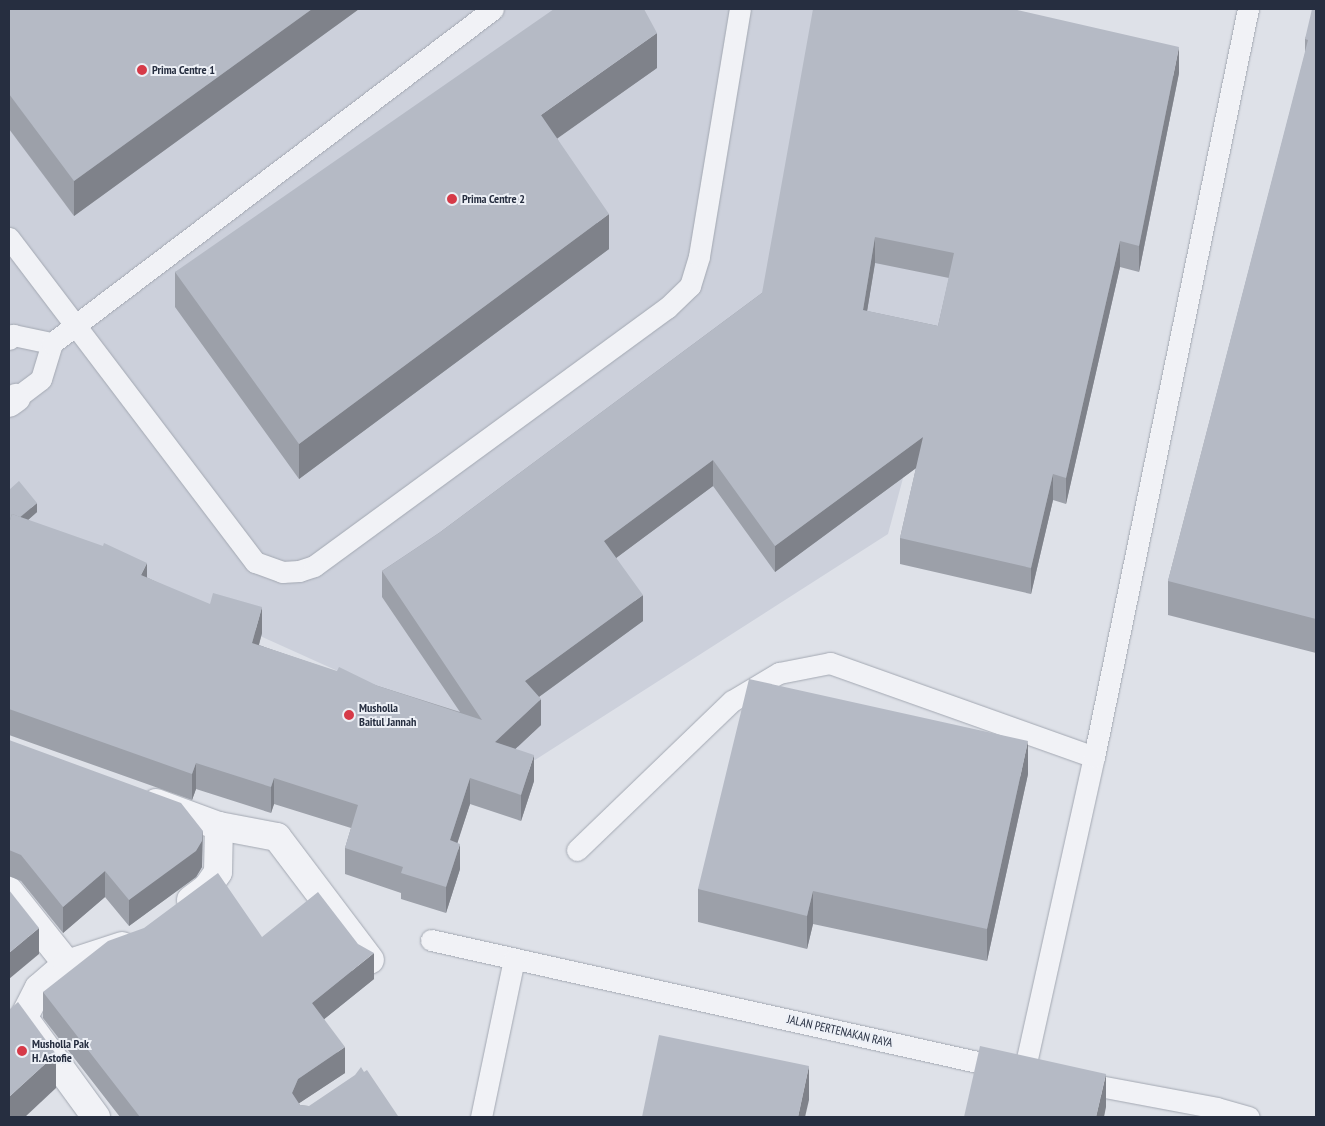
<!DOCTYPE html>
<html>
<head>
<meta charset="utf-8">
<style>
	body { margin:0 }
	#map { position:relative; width:1325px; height:1126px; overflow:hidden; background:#dee1e8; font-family:"PT Sans Narrow",sans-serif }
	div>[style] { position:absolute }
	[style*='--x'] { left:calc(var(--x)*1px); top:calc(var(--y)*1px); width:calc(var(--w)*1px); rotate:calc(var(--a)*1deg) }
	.built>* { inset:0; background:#ccd0db }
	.roads { filter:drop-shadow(0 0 1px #a3a8b2) drop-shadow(0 0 1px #a3a8b2) }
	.service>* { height:21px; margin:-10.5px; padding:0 10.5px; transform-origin:10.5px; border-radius:10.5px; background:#f1f2f6 }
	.minor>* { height:28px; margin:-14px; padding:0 14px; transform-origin:14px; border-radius:14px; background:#f1f2f6 }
	.wall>* { inset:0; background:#9ca0a9 }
	.shaded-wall>* { inset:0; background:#7f828a }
	.building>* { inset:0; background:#b5bac5 }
	.dots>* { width:14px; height:14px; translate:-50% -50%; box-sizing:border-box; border:2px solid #edf0f6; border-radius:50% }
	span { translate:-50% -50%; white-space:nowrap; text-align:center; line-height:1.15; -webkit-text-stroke:4px #edf0f6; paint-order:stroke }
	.poi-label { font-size:12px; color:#262e40; font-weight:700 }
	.left { translate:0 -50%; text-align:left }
	.street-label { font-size:12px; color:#262e40 }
	.frame { position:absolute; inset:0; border:10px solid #262e40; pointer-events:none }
</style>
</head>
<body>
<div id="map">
	<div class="built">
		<div style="clip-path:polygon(9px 9px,991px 9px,974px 214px,888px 534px,535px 760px,45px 539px,9px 578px)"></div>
	</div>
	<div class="roads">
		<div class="service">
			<div style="--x:9;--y:238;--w:407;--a:52.8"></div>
			<div style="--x:255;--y:562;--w:29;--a:20"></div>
			<div style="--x:282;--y:572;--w:17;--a:-3"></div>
			<div style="--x:299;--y:571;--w:16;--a:-18"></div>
			<div style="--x:314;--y:566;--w:437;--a:-36.2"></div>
			<div style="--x:667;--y:308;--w:32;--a:-44"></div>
			<div style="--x:690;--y:286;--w:31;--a:-73"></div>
			<div style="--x:699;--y:256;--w:250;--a:-80.6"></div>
			<div style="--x:9;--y:339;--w:6;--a:-45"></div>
			<div style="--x:13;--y:335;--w:40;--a:12"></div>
			<div style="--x:16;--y:398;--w:31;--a:-37"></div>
			<div style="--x:41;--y:379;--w:38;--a:-73"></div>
			<div style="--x:52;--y:343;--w:553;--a:-37.14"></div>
			<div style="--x:577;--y:850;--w:215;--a:-43.9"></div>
			<div style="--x:732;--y:701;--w:55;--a:-30.8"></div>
			<div style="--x:779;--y:673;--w:52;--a:-11.1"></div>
			<div style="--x:830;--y:663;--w:280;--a:19.6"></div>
			<div style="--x:431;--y:940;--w:587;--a:12.59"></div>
			<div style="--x:1024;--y:1072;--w:323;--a:-77.5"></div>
			<div style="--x:1094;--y:757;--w:764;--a:-78.37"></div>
			<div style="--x:1078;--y:1082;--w:141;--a:10.6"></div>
			<div style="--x:1217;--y:1108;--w:33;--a:16"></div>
			<div style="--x:481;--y:1117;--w:161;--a:-78.2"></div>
		</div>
		<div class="minor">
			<div style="--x:9;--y:403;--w:9;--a:-36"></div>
			<div style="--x:156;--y:803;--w:67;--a:20.1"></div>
			<div style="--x:219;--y:826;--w:59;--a:10.7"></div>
			<div style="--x:277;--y:837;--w:154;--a:52.9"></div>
			<div style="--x:9;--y:891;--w:93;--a:51.5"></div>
			<div style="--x:191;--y:900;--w:20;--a:-37"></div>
			<div style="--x:207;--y:888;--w:19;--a:-55"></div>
			<div style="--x:218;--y:872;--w:46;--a:-88.8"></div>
			<div style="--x:96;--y:1117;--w:119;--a:-126.1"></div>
			<div style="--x:26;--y:1021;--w:6;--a:-99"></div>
			<div style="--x:25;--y:1015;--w:30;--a:-63"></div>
			<div style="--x:39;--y:988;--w:37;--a:-41"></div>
			<div style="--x:67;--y:964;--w:58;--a:-18.1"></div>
		</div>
	</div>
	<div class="wall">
		<div style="clip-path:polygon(9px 9px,359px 9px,74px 216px,9px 129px)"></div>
		<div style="clip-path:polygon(1316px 9px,1316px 653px,1168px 615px,1168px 581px,1305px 54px,1305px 39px)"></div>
		<div style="clip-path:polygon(657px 68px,557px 138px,609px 249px,299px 479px,175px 307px,175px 272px)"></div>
		<div style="clip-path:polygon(evenodd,1179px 73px,1139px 272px,1120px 267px,1066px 504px,1053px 500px,1031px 594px,900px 564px,900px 538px,916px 468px,775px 572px,713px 486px,616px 558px,643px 621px,539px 697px,541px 725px,515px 749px,534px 781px,521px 821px,470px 804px,457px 843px,460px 869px,446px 913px,401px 899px,401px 893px,345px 874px,345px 848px,351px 828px,274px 804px,271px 813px,196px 789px,192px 800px,9px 735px,9px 490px,37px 512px,28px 520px,262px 633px,259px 645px,378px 686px,460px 712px,382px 597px,382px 571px,439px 533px,762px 293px,1179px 73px,875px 263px,949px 278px,938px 326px,867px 311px,875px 263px)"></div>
		<div style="clip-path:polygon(9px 740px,202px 867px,196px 877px,129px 926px,105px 897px,63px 933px,21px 881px,9px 876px)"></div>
		<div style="clip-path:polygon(1028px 774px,987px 961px,813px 924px,807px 949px,698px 922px,698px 889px)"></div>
		<div style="clip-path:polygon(262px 937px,374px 979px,324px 1019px,345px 1073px,299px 1103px,300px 1105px,398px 1117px,120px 1117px,43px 1018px,43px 992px)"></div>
	</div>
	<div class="shaded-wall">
		<div style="clip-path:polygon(312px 9px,359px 9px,74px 216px,74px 181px)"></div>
		<div style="clip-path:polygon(657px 33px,657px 68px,541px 150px,541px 115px)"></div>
		<div style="clip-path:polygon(1179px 47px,1179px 73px,1139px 272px,1139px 246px)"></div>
		<div style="clip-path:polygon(609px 214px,609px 249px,299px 479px,299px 444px)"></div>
		<div style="clip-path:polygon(875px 237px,875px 263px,863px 336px,863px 310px)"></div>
		<div style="clip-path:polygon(1120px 241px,1120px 267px,1066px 504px,1066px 478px)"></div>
		<div style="clip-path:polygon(923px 437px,923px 463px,775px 572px,775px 546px)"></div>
		<div style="clip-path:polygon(713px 460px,713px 486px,604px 567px,604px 541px)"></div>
		<div style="clip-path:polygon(1053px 474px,1053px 500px,1031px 594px,1031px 568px)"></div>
		<div style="clip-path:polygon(37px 503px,37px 512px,10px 536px,10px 526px)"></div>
		<div style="clip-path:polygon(147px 563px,147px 589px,141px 575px)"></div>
		<div style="clip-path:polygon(643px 595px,643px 621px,525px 707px,525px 681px)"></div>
		<div style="clip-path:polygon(262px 607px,262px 633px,252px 669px,252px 643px)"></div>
		<div style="clip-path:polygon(541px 699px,541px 725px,495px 768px,495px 742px)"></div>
		<div style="clip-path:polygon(1028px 741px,1028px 774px,987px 961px,987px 929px)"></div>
		<div style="clip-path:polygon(534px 755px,534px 781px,521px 821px,521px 795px)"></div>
		<div style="clip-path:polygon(196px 763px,196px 789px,192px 800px,192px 774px)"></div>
		<div style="clip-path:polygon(274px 778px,274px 804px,271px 813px,271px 787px)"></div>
		<div style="clip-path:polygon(470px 778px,470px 804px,450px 866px,450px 840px)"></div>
		<div style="clip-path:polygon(203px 831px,202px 867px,196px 877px,129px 926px,129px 900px)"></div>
		<div style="clip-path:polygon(460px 844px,460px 869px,446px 913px,446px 887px)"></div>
		<div style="clip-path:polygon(105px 871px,105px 897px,63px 933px,63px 907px)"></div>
		<div style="clip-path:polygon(813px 891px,813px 924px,807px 949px,807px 916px)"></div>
		<div style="clip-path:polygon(39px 928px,39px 954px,9px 979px,9px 953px)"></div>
		<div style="clip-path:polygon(374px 953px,374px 979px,312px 1029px,312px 1003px)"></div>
		<div style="clip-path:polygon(345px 1047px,345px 1073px,298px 1104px,292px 1093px,298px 1079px)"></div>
		<div style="clip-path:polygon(56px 1054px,56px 1088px,25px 1117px,9px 1117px,9px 1097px)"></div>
		<div style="clip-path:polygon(809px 1066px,809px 1100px,805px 1117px,798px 1117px)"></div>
		<div style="clip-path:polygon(1106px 1074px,1106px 1107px,1104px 1117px,1096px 1117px)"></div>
	</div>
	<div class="building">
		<div style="clip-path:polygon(9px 9px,312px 9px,74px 181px,9px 94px)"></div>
		<div style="clip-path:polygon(554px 9px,644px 9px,657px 33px,541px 115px,609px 214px,299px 444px,175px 272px)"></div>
		<div style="clip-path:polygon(evenodd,813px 9px,1013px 9px,1179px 47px,1139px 246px,1120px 241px,1066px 478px,1053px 474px,1031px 568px,900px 538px,923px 437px,775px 546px,713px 460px,604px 541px,643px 595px,525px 681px,541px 699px,495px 742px,534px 755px,521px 795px,470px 778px,450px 840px,460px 844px,446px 887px,401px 873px,403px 867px,345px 848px,358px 805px,274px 778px,271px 787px,196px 763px,192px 774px,9px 709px,9px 523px,12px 514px,103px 546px,104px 543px,147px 563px,141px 575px,210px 604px,213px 593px,262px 607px,252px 643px,337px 671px,339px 667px,378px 686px,482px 720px,382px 571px,439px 533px,762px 293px,813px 9px,875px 237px,954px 253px,938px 326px,863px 310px,875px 237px)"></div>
		<div style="clip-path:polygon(1312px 9px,1316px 9px,1316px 619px,1168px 581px,1308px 40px,1305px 39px)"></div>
		<div style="clip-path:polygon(19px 481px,37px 503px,20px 517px,12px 514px,9px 523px,9px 490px)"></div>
		<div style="clip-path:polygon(749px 679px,1028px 741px,987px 929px,813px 891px,807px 916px,698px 889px)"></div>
		<div style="clip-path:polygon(9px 740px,181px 803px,203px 831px,202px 841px,196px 851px,129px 900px,105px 871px,63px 907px,21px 855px,9px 850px)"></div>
		<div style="clip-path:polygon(218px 873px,262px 937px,318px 892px,358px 944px,374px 953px,312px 1003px,345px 1047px,298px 1079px,292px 1093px,300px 1105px,309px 1106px,355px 1075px,361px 1067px,364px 1072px,367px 1070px,398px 1116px,396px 1117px,140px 1117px,43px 992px,108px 941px,144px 928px)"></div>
		<div style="clip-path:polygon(9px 890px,39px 928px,9px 953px)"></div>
		<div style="clip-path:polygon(18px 1002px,56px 1054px,9px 1097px,9px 1010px)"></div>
		<div style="clip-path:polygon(659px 1035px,809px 1066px,798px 1117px,642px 1117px)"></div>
		<div style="clip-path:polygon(980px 1046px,1106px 1074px,1096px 1117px,964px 1117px)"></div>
	</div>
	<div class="dots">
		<div style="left:142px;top:70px;background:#d63a48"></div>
		<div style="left:452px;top:199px;background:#d63a48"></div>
		<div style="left:349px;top:715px;background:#d63a48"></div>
		<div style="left:22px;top:1051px;background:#d63a48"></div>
	</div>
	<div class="poi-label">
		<span class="left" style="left:152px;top:70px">Prima Centre 1</span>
		<span class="left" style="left:462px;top:199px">Prima Centre 2</span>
		<span class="left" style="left:359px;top:715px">Musholla<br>Baitul Jannah</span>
		<span class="left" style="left:32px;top:1051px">Musholla Pak<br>H. Astofie</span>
	</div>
	<div class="street-label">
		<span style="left:840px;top:1031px;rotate:13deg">JALAN PERTENAKAN RAYA</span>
	</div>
	<div class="frame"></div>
</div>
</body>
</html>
